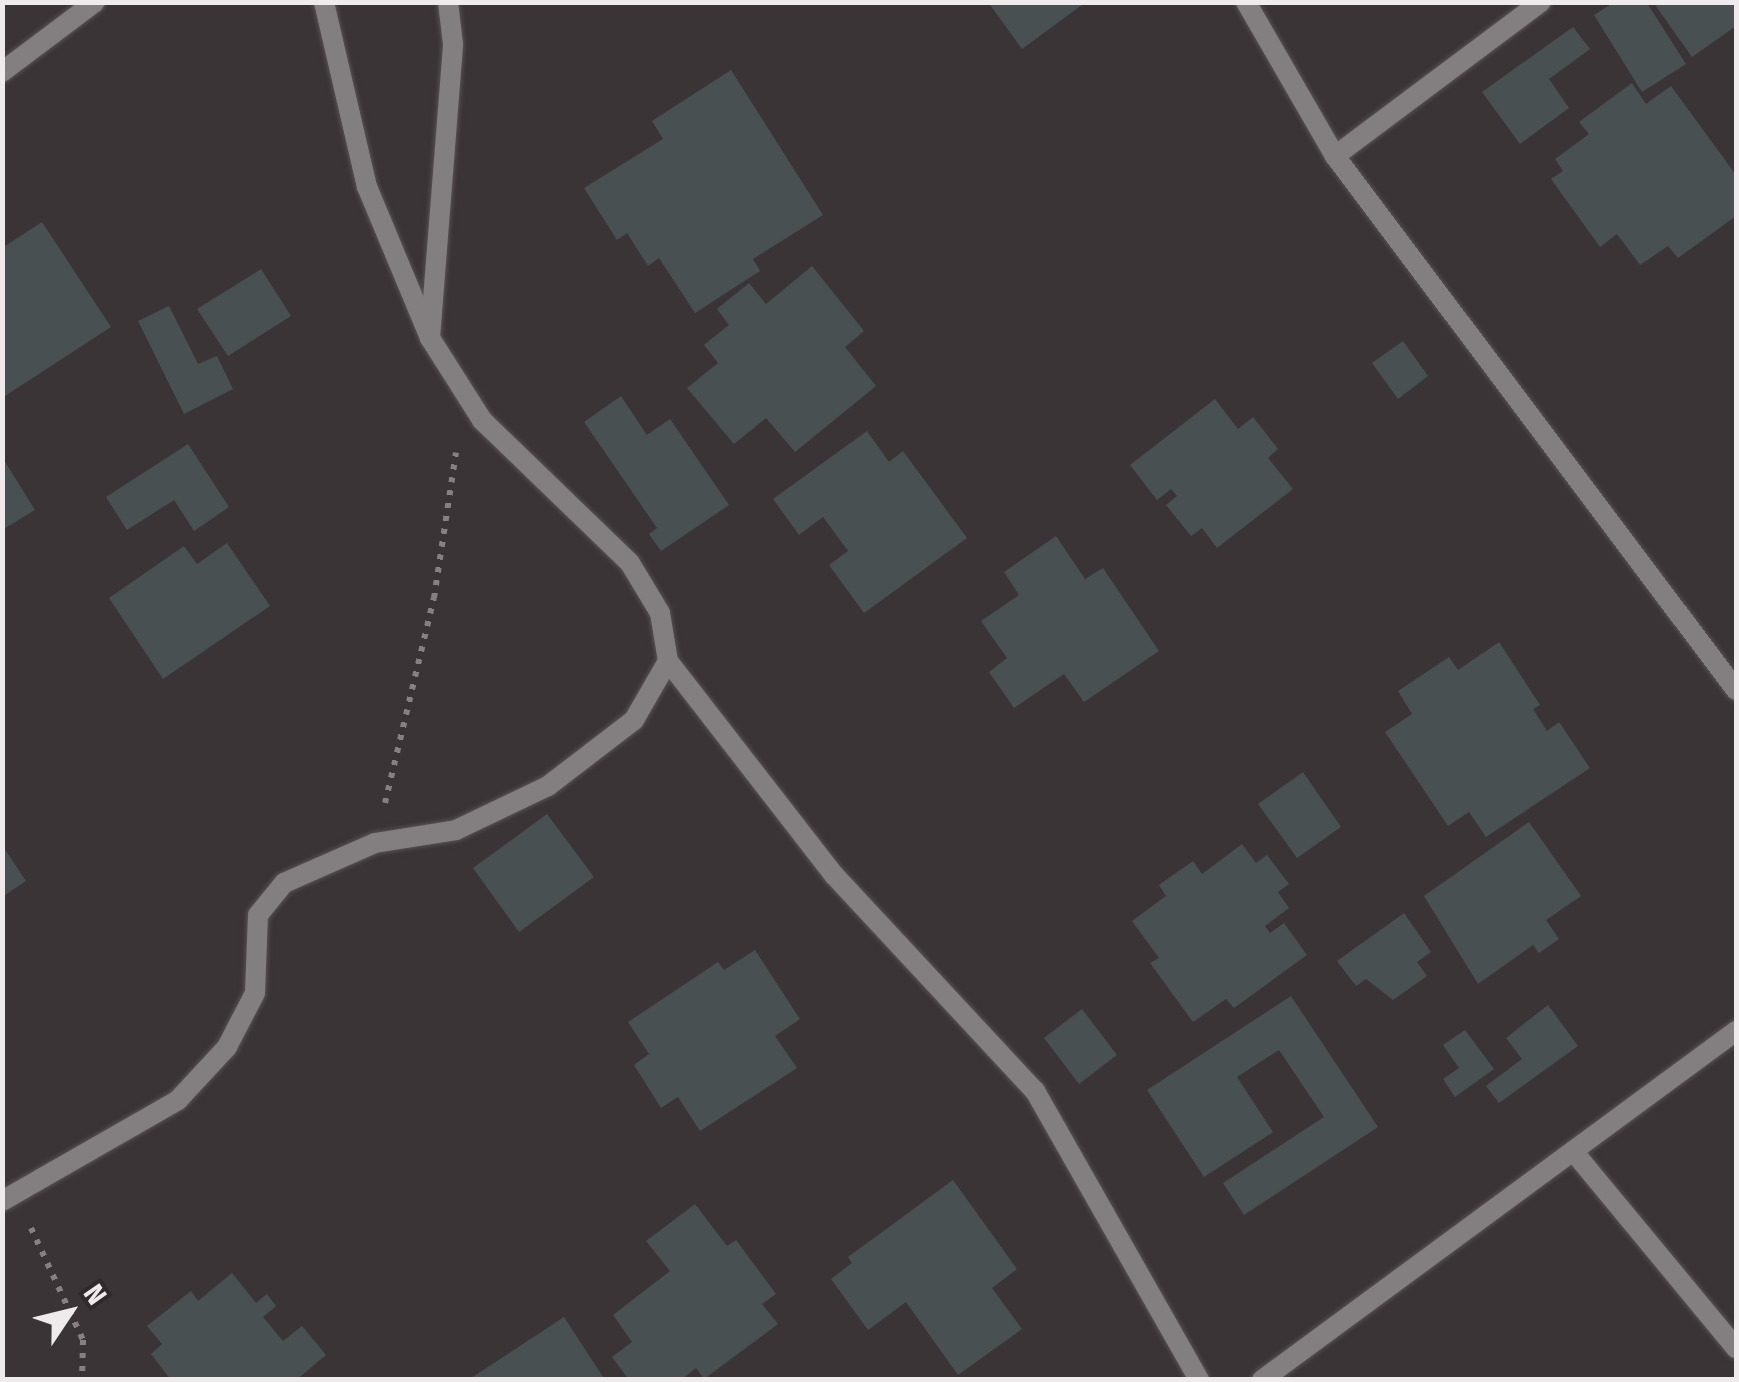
<!DOCTYPE html>
<html>
<head>
<meta charset="utf-8">
<style>
	body { margin:0 }
	#map { position:relative; width:1739px; height:1382px; overflow:hidden; background:#3b3436; font-family:"Fira Sans Condensed",sans-serif }
	div>[style] { position:absolute }
	[style*='--x'] { left:calc(var(--x)*1px); top:calc(var(--y)*1px); width:calc(var(--w)*1px); rotate:calc(var(--a)*1deg) }
	.building>* { inset:0; background:#485052 }
	.path>* { height:6px; margin-top:-3px; transform-origin:0; background:repeating-linear-gradient(90deg,#878082 0 5px,transparent 0 13px) }
	.roads { filter:drop-shadow(0 0 2px #585153) drop-shadow(0 0 2px #585153) }
	.street>* { height:20px; margin:-10px; padding:0 10px; transform-origin:10px; border-radius:10px; background:#837f80 }
	span { translate:-50% -50%; white-space:nowrap; text-align:center; line-height:1.15; -webkit-text-stroke:8px #312a2c; paint-order:stroke }
	.frame { position:absolute; inset:0; border:5px solid #efeaeb; pointer-events:none }
	.north { position:absolute; left:20px; top:1262px; width:100px; height:100px; -webkit-text-stroke:8px #312a2c; paint-order:stroke; rotate:55deg; font-size:28px; font-weight:700; line-height:40px; text-align:center; color:#efeaeb }
	.north::after { content:''; display:block; margin:auto; width:35px; height:45px; background:#efeaeb; clip-path:polygon(50% 0,100% 100%,50% 72%,0 100%) }
</style>
</head>
<body>
<div id="map">
	<div class="building">
		<div style="clip-path:polygon(988px 2px,1086px 2px,1022px 49px)"></div>
		<div style="clip-path:polygon(1653px 2px,1736px 2px,1736px 26px,1692px 57px)"></div>
		<div style="clip-path:polygon(1613px 3px,1647px 3px,1686px 64px,1642px 92px,1594px 15px)"></div>
		<div style="clip-path:polygon(1573px 27px,1590px 49px,1549px 79px,1569px 108px,1520px 144px,1482px 92px)"></div>
		<div style="clip-path:polygon(731px 70px,823px 215px,753px 259px,760px 271px,695px 313px,659px 258px,648px 266px,627px 233px,617px 240px,584px 188px,663px 139px,652px 121px)"></div>
		<div style="clip-path:polygon(1632px 83px,1646px 104px,1671px 86px,1736px 175px,1736px 216px,1678px 258px,1668px 246px,1640px 265px,1617px 234px,1600px 247px,1551px 179px,1563px 171px,1555px 159px,1589px 134px,1579px 122px)"></div>
		<div style="clip-path:polygon(42px 222px,111px 327px,2px 398px,2px 248px)"></div>
		<div style="clip-path:polygon(812px 266px,864px 331px,845px 347px,876px 386px,795px 452px,766px 418px,734px 444px,687px 388px,718px 363px,704px 345px,729px 325px,717px 309px,749px 283px,766px 304px)"></div>
		<div style="clip-path:polygon(261px 269px,291px 316px,228px 356px,197px 309px)"></div>
		<div style="clip-path:polygon(169px 306px,198px 364px,217px 356px,233px 389px,184px 414px,138px 321px)"></div>
		<div style="clip-path:polygon(1403px 341px,1428px 376px,1398px 399px,1372px 363px)"></div>
		<div style="clip-path:polygon(621px 396px,647px 435px,670px 419px,729px 505px,661px 551px,649px 534px,657px 528px,584px 422px)"></div>
		<div style="clip-path:polygon(1215px 399px,1238px 429px,1253px 417px,1278px 449px,1268px 458px,1293px 489px,1217px 548px,1202px 528px,1191px 536px,1166px 505px,1177px 496px,1171px 489px,1157px 500px,1130px 465px)"></div>
		<div style="clip-path:polygon(867px 431px,889px 462px,903px 451px,967px 538px,864px 613px,829px 565px,848px 551px,823px 517px,799px 535px,773px 499px)"></div>
		<div style="clip-path:polygon(188px 444px,229px 507px,194px 531px,174px 500px,127px 530px,106px 497px)"></div>
		<div style="clip-path:polygon(2px 457px,35px 510px,2px 530px)"></div>
		<div style="clip-path:polygon(1056px 536px,1085px 579px,1103px 568px,1159px 651px,1084px 702px,1064px 674px,1014px 708px,989px 672px,1007px 658px,981px 621px,1019px 595px,1004px 572px)"></div>
		<div style="clip-path:polygon(227px 543px,270px 606px,163px 679px,109px 598px,184px 546px,197px 564px)"></div>
		<div style="clip-path:polygon(1499px 642px,1540px 705px,1533px 709px,1547px 731px,1559px 722px,1590px 768px,1486px 837px,1469px 812px,1448px 826px,1385px 732px,1412px 714px,1398px 691px,1449px 657px,1458px 670px)"></div>
		<div style="clip-path:polygon(1303px 772px,1341px 827px,1297px 858px,1258px 804px)"></div>
		<div style="clip-path:polygon(547px 814px,594px 877px,519px 932px,473px 868px)"></div>
		<div style="clip-path:polygon(1529px 822px,1581px 896px,1546px 920px,1559px 939px,1539px 953px,1533px 945px,1478px 984px,1424px 896px)"></div>
		<div style="clip-path:polygon(1242px 844px,1256px 863px,1267px 855px,1289px 884px,1278px 892px,1289px 908px,1265px 926px,1270px 933px,1284px 923px,1307px 955px,1234px 1008px,1226px 999px,1193px 1022px,1150px 963px,1159px 958px,1132px 921px,1166px 896px,1159px 885px,1193px 861px,1202px 874px)"></div>
		<div style="clip-path:polygon(2px 845px,26px 881px,2px 897px)"></div>
		<div style="clip-path:polygon(1404px 913px,1431px 952px,1417px 962px,1427px 976px,1393px 1000px,1366px 979px,1356px 986px,1337px 961px)"></div>
		<div style="clip-path:polygon(755px 950px,800px 1019px,775px 1036px,797px 1068px,700px 1131px,678px 1097px,661px 1108px,634px 1065px,649px 1054px,628px 1022px,718px 962px,724px 970px)"></div>
		<div style="clip-path:polygon(1291px 996px,1378px 1127px,1244px 1215px,1223px 1183px,1324px 1117px,1279px 1050px,1237px 1077px,1273px 1132px,1204px 1177px,1147px 1090px)"></div>
		<div style="clip-path:polygon(1548px 1005px,1578px 1046px,1499px 1103px,1486px 1086px,1522px 1059px,1506px 1038px)"></div>
		<div style="clip-path:polygon(1082px 1009px,1117px 1055px,1079px 1084px,1044px 1038px)"></div>
		<div style="clip-path:polygon(1465px 1030px,1494px 1069px,1455px 1097px,1443px 1079px,1459px 1068px,1443px 1045px)"></div>
		<div style="clip-path:polygon(953px 1180px,1017px 1269px,992px 1288px,1022px 1329px,958px 1375px,906px 1302px,868px 1330px,831px 1279px,852px 1263px,848px 1257px)"></div>
		<div style="clip-path:polygon(695px 1204px,727px 1246px,736px 1240px,776px 1294px,762px 1304px,778px 1324px,704px 1379px,696px 1368px,681px 1380px,629px 1380px,612px 1357px,632px 1342px,613px 1315px,670px 1271px,646px 1241px)"></div>
		<div style="clip-path:polygon(232px 1273px,256px 1303px,267px 1294px,276px 1306px,263px 1317px,283px 1341px,302px 1326px,326px 1355px,296px 1380px,171px 1380px,151px 1354px,162px 1344px,147px 1326px,191px 1291px,198px 1301px)"></div>
		<div style="clip-path:polygon(564px 1317px,605px 1380px,468px 1380px)"></div>
	</div>
	<div class="path">
		<div style="--x:385;--y:803;--w:211;--a:-76.6"></div>
		<div style="--x:434;--y:598;--w:147;--a:-81.4"></div>
		<div style="--x:31;--y:1228;--w:123;--a:65.1"></div>
		<div style="--x:83;--y:1340;--w:40;--a:91.4"></div>
	</div>
	<div class="roads">
		<div class="street">
			<div style="--x:1246;--y:2;--w:178;--a:60"></div>
			<div style="--x:1335;--y:156;--w:668;--a:53.1"></div>
			<div style="--x:2;--y:72;--w:116;--a:-37"></div>
			<div style="--x:1335;--y:156;--w:257;--a:-36.8"></div>
			<div style="--x:430;--y:338;--w:295;--a:-85.5"></div>
			<div style="--x:453;--y:44;--w:42;--a:-96.8"></div>
			<div style="--x:668;--y:661;--w:271;--a:52.2"></div>
			<div style="--x:834;--y:875;--w:295;--a:47.1"></div>
			<div style="--x:1035;--y:1091;--w:332;--a:60.4"></div>
			<div style="--x:1573;--y:1151;--w:256;--a:50.4"></div>
			<div style="--x:2;--y:1201;--w:203;--a:-29.8"></div>
			<div style="--x:178;--y:1100;--w:72;--a:-47.2"></div>
			<div style="--x:227;--y:1047;--w:61;--a:-62.6"></div>
			<div style="--x:255;--y:993;--w:78;--a:-87.8"></div>
			<div style="--x:258;--y:915;--w:41;--a:-50.9"></div>
			<div style="--x:284;--y:883;--w:99;--a:-23.7"></div>
			<div style="--x:375;--y:843;--w:82;--a:-9.1"></div>
			<div style="--x:456;--y:830;--w:102;--a:-25.6"></div>
			<div style="--x:548;--y:786;--w:108;--a:-37.5"></div>
			<div style="--x:634;--y:720;--w:68;--a:-60"></div>
			<div style="--x:668;--y:661;--w:49;--a:-99.5"></div>
			<div style="--x:660;--y:613;--w:58;--a:-121"></div>
			<div style="--x:630;--y:563;--w:206;--a:-136"></div>
			<div style="--x:482;--y:420;--w:97;--a:-122.4"></div>
			<div style="--x:430;--y:338;--w:164;--a:-112.6"></div>
			<div style="--x:367;--y:187;--w:190;--a:-103.1"></div>
			<div style="--x:1262;--y:1380;--w:589;--a:-36.36"></div>
		</div>
	</div>
	<div class="frame"></div>
	<div class="north">N</div>
</div>
</body>
</html>
